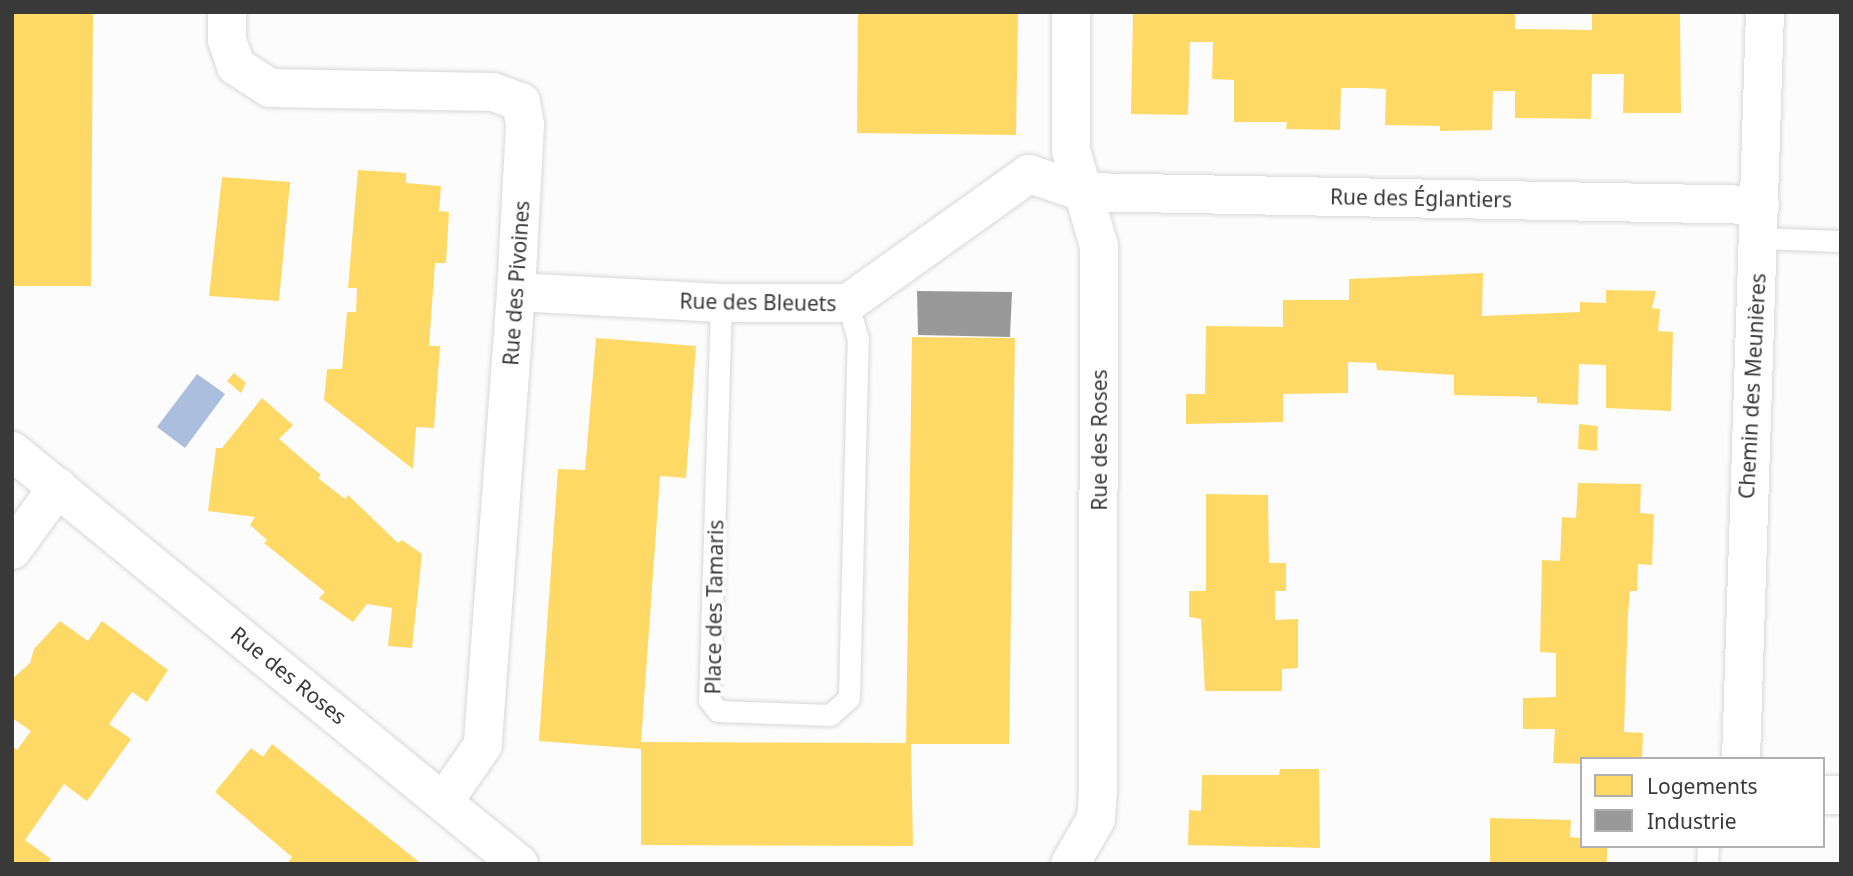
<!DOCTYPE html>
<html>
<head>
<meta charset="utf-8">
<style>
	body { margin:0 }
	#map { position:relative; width:1853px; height:876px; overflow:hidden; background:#fcfcfc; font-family:"Noto Sans",sans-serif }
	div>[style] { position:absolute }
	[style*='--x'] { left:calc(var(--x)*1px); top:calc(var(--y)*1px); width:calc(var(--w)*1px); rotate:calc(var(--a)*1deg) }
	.water>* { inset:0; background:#acbedd }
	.homes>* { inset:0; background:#ffd966 }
	.industry>* { inset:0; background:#999 }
	.roads { filter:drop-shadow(0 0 2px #d7d7d8) drop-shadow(0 0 2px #d7d7d8) }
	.service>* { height:21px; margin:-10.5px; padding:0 10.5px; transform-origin:10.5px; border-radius:10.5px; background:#fff }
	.minor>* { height:38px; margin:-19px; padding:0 19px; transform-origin:19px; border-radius:19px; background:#fff }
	span { translate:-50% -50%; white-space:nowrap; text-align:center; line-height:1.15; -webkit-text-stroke:7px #fff; paint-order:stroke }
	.street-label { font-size:21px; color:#39393a }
	.frame { position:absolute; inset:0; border:14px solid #39393a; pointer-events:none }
	.legend { position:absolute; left:1580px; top:757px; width:245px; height:91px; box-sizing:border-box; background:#fff; border:2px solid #b0b0b0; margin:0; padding:9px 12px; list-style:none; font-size:21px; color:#39393a }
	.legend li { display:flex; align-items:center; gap:14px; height:35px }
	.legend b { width:35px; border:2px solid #b0b0b0 }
</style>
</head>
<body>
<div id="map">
	<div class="water">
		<div style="clip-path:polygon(197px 374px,225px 394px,185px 448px,157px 427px)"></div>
	</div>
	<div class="homes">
		<div style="clip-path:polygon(12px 12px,93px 12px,91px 286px,12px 286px)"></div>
		<div style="clip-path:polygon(858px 12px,1018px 12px,1016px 135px,857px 133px)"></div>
		<div style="clip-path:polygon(1133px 12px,1515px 12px,1515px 29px,1592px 30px,1592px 12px,1680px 12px,1681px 113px,1623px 113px,1624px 74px,1592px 74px,1591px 119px,1515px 118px,1515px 91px,1493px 91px,1492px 130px,1440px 131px,1440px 126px,1385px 125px,1386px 89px,1364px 88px,1341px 88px,1340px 130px,1286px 129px,1287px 122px,1234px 122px,1234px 80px,1212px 79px,1213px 42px,1190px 42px,1188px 115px,1131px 114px)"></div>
		<div style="clip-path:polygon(358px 170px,406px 173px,406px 183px,441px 186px,439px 211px,449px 212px,446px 263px,435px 263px,429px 346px,440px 346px,434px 428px,416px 427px,413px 469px,324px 400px,327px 369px,342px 369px,347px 312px,356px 312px,357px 288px,348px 288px)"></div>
		<div style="clip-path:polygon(222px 177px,290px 182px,279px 301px,209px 296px)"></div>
		<div style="clip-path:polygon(1483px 273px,1482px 316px,1580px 312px,1580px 302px,1606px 303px,1606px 290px,1656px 291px,1652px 308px,1660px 309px,1658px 331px,1673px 332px,1671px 411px,1606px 408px,1606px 365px,1579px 364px,1578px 405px,1537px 403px,1537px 397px,1454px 395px,1454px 375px,1377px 370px,1376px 363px,1348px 362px,1348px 393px,1283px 394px,1283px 422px,1186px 424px,1186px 394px,1205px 394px,1206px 326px,1283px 327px,1283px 300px,1349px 300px,1349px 279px)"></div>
		<div style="clip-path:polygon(912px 337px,1015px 338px,1009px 744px,911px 744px,913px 846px,641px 845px,641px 749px,539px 741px,558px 469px,585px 470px,596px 338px,696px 346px,686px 478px,660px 476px,641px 742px,906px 743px)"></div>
		<div style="clip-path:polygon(234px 373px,246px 383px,241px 393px,227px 381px)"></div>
		<div style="clip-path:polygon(262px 398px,293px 425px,279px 439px,321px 475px,318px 478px,345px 499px,348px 495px,398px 543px,402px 540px,422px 554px,412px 648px,388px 646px,392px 608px,367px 604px,353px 622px,319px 598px,325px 592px,264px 543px,267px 540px,250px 525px,255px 517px,208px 511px,216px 448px,222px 448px)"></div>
		<div style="clip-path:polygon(1579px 424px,1598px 426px,1597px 451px,1578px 449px)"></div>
		<div style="clip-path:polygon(1578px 483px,1641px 484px,1640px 513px,1654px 514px,1652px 565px,1638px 564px,1637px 591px,1630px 591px,1628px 614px,1624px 732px,1643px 733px,1642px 758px,1602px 757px,1582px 759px,1582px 764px,1553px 763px,1555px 729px,1523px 729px,1523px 698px,1556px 697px,1556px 653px,1540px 652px,1542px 560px,1560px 561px,1562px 517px,1576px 518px)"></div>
		<div style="clip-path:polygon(1206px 494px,1268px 495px,1269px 563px,1286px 563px,1286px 591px,1275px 591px,1275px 620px,1298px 619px,1298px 668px,1282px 669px,1282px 691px,1205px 691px,1201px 619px,1189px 617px,1189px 591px,1206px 591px)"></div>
		<div style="clip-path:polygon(60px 621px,88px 641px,102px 621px,168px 670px,147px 702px,132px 692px,109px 724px,131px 739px,87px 801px,64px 784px,25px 840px,51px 859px,47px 864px,12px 864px,12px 746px,17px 750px,31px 731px,12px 718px,12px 679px,30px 663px,34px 649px)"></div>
		<div style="clip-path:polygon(272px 744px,419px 862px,417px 864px,287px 864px,292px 857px,215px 792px,251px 748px,263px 757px)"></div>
		<div style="clip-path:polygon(1280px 769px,1319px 769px,1320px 848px,1188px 845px,1189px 810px,1201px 811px,1202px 775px,1279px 775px)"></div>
		<div style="clip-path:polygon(1490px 818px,1571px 820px,1570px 837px,1582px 838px,1582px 846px,1607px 846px,1607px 864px,1490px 864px)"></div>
	</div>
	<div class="industry">
		<div style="clip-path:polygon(917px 291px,1012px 292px,1010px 337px,918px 335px)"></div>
	</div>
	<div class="roads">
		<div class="service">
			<div style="--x:1759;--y:238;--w:82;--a:2.1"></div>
			<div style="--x:721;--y:303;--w:397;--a:91.7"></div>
			<div style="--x:709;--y:700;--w:14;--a:51"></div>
			<div style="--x:718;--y:711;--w:112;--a:2"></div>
			<div style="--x:830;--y:715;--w:25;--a:-42"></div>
			<div style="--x:849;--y:698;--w:359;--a:-88.6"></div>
			<div style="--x:858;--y:339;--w:37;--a:-106"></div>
			<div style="--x:1707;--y:864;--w:18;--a:-87"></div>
		</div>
		<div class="minor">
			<div style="--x:227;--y:12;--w:28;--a:90"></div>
			<div style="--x:227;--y:40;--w:28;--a:71"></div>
			<div style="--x:236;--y:66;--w:40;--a:32.9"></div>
			<div style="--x:270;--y:88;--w:223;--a:1"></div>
			<div style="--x:493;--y:92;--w:30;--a:20"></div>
			<div style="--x:521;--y:102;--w:23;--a:80"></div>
			<div style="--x:525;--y:125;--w:167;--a:93.1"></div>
			<div style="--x:516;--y:292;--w:454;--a:94.2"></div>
			<div style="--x:483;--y:745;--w:68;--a:124.9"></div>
			<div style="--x:516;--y:292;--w:205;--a:3.1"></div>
			<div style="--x:721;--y:303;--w:127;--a:0"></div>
			<div style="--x:848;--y:303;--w:222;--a:-35.5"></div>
			<div style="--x:1029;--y:174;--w:57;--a:18.4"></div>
			<div style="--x:1083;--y:192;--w:677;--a:1.1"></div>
			<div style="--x:12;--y:451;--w:654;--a:39.17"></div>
			<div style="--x:12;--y:550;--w:78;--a:-53.9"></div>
			<div style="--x:1741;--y:759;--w:747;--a:-88.16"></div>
			<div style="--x:1823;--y:795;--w:18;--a:0"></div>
			<div style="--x:1070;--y:864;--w:52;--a:-60"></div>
			<div style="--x:1096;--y:819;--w:26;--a:-86"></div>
			<div style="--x:1098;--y:793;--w:547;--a:-89.9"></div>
			<div style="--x:1099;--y:246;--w:100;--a:-106.3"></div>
			<div style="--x:1071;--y:150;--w:138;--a:-90"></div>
		</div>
	</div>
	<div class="street-label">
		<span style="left:1421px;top:198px;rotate:1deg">Rue des Églantiers</span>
		<span style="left:516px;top:283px;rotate:-86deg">Rue des Pivoines</span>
		<span style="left:758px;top:302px;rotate:1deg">Rue des Bleuets</span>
		<span style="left:1752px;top:386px;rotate:-87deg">Chemin des Meunières</span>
		<span style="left:1099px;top:440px;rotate:-90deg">Rue des Roses</span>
		<span style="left:714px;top:607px;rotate:-89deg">Place des Tamaris</span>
		<span style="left:289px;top:675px;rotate:39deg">Rue des Roses</span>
	</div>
	<div class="frame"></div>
	<ul class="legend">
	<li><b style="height:19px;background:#ffd966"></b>Logements</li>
	<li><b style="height:19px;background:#999"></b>Industrie</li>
	</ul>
</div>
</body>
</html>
